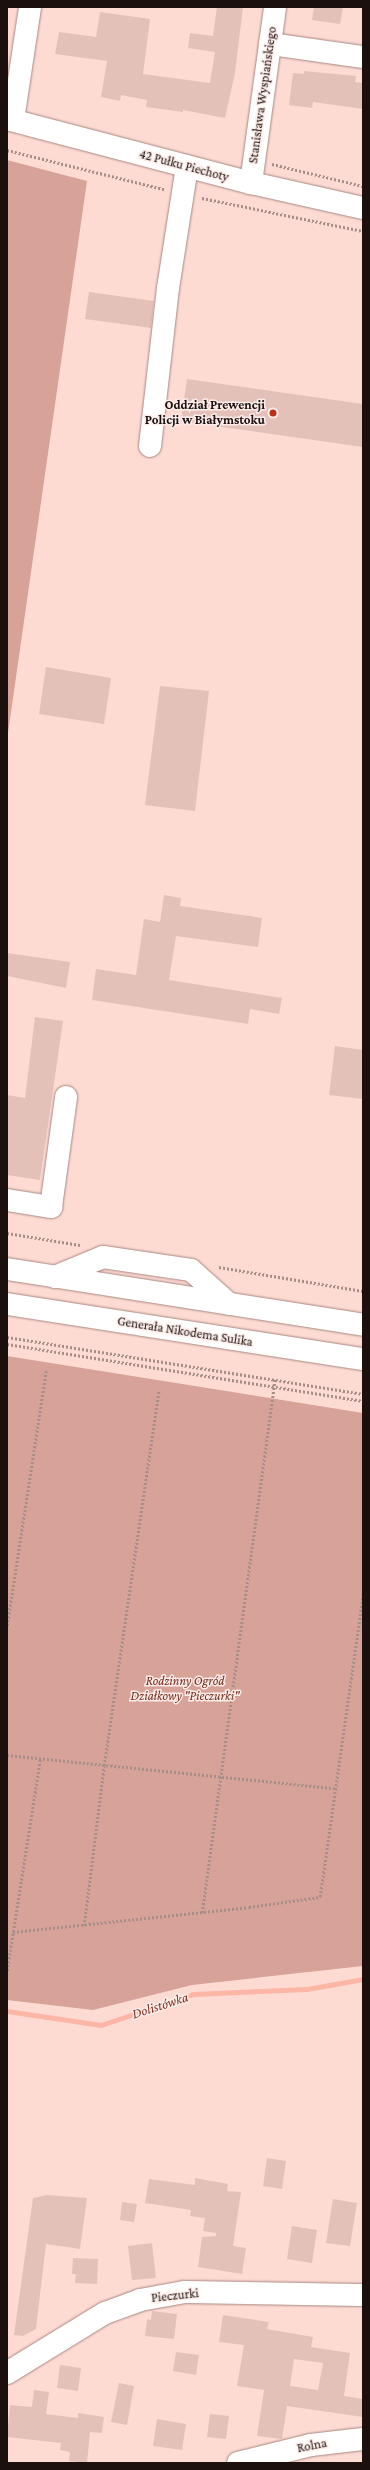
<!DOCTYPE html>
<html>
<head>
<meta charset="utf-8">
<style>
	body { margin:0 }
	#map { position:relative; width:370px; height:2470px; overflow:hidden; background:#fddbd3; font-family:"Crimson Pro",serif }
	div>[style] { position:absolute }
	[style*='--x'] { left:calc(var(--x)*1px); top:calc(var(--y)*1px); width:calc(var(--w)*1px); rotate:calc(var(--a)*1deg) }
	.green>* { inset:0; background:#d7a398 }
	.stream>* { height:5px; margin:-2.5px; padding:0 2.5px; transform-origin:2.5px; border-radius:2.5px; background:#fcb6a6 }
	.building>* { inset:0; background:#e3c1b9 }
	.path>* { height:2.5px; margin-top:-1.25px; transform-origin:0; background:repeating-linear-gradient(90deg,#a78e88 0 2px,transparent 0 4px) }
	.roads { filter:drop-shadow(0 0 1px #a88881) drop-shadow(0 0 1px #a88881) }
	.minor>* { height:22px; margin:-11px; padding:0 11px; transform-origin:11px; border-radius:11px; background:#fff }
	.highway>* { height:22px; margin:-11px; padding:0 11px; transform-origin:11px; border-radius:11px; background:#fff }
	.dots>* { width:11px; height:11px; translate:-50% -50%; box-sizing:border-box; border:2px solid #fcedea; border-radius:50% }
	span { translate:-50% -50%; white-space:nowrap; text-align:center; line-height:1.15; -webkit-text-stroke:3px #fcedea; paint-order:stroke }
	.street-label { font-size:13px; color:#1b100d }
	.poi-label { font-size:13px; color:#1b100d; font-weight:700 }
	.right { translate:-100% -50%; text-align:right }
	.park-label { font-size:13px; color:#772719; font-style:italic }
	.water-label { font-size:14px; color:#7e2d1e; font-style:italic }
	.frame { position:absolute; inset:0; border:8px solid #1b100d; pointer-events:none }
</style>
</head>
<body>
<div id="map">
	<div class="green">
		<div style="clip-path:polygon(7px 160px,87px 181px,7px 740px)"></div>
		<div style="clip-path:polygon(7px 1356px,363px 1413px,363px 1966px,192px 1985px,93px 2010px,7px 2000px)"></div>
	</div>
	<div class="stream">
		<div style="--x:7;--y:2011;--w:95;--a:8.5"></div>
		<div style="--x:101;--y:2025;--w:97;--a:-18.6"></div>
		<div style="--x:193;--y:1994;--w:114;--a:-2.5"></div>
		<div style="--x:307;--y:1989;--w:57;--a:-10.1"></div>
	</div>
	<div class="building">
		<div style="clip-path:polygon(217px 7px,243px 7px,235px 73px,225px 118px,183px 110px,183px 112px,146px 107px,147px 100px,121px 95px,120px 101px,101px 97px,107px 61px,55px 54px,59px 32px,96px 37px,100px 12px,150px 19px,143px 74px,210px 83px,215px 52px,188px 48px,190px 33px,213px 36px)"></div>
		<div style="clip-path:polygon(314px 7px,343px 7px,340px 24px,312px 20px)"></div>
		<div style="clip-path:polygon(304px 71px,356px 76px,355px 82px,363px 83px,363px 109px,313px 102px,312px 108px,289px 105px,293px 73px,304px 74px)"></div>
		<div style="clip-path:polygon(89px 292px,154px 301px,151px 328px,85px 319px)"></div>
		<div style="clip-path:polygon(187px 379px,363px 404px,363px 447px,181px 421px)"></div>
		<div style="clip-path:polygon(46px 667px,111px 678px,104px 724px,39px 714px)"></div>
		<div style="clip-path:polygon(160px 686px,209px 691px,195px 811px,145px 805px)"></div>
		<div style="clip-path:polygon(164px 895px,181px 898px,180px 906px,262px 918px,258px 947px,176px 936px,169px 980px,282px 998px,279px 1014px,250px 1009px,248px 1024px,92px 1000px,96px 969px,136px 975px,144px 919px,160px 922px)"></div>
		<div style="clip-path:polygon(7px 953px,70px 962px,66px 988px,7px 976px)"></div>
		<div style="clip-path:polygon(35px 1017px,63px 1021px,40px 1180px,7px 1175px,7px 1095px,25px 1098px)"></div>
		<div style="clip-path:polygon(335px 1046px,363px 1050px,363px 1099px,329px 1095px)"></div>
		<div style="clip-path:polygon(267px 2158px,286px 2161px,282px 2189px,263px 2186px)"></div>
		<div style="clip-path:polygon(195px 2178px,228px 2184px,227px 2191px,241px 2192px,233px 2246px,246px 2248px,242px 2274px,198px 2267px,202px 2237px,216px 2236px,216px 2233px,203px 2231px,205px 2218px,190px 2216px,191px 2210px,145px 2203px,149px 2179px,195px 2185px)"></div>
		<div style="clip-path:polygon(47px 2195px,87px 2198px,80px 2249px,46px 2244px,36px 2329px,23px 2336px,14px 2335px,33px 2198px)"></div>
		<div style="clip-path:polygon(333px 2199px,357px 2203px,350px 2246px,326px 2243px)"></div>
		<div style="clip-path:polygon(122px 2202px,137px 2204px,134px 2222px,120px 2220px)"></div>
		<div style="clip-path:polygon(292px 2226px,317px 2230px,312px 2263px,287px 2259px)"></div>
		<div style="clip-path:polygon(152px 2243px,156px 2278px,132px 2280px,128px 2246px)"></div>
		<div style="clip-path:polygon(73px 2258px,98px 2259px,97px 2284px,75px 2283px,76px 2274px,72px 2274px)"></div>
		<div style="clip-path:polygon(152px 2311px,177px 2314px,174px 2339px,145px 2336px,147px 2319px,151px 2320px)"></div>
		<div style="clip-path:polygon(evenodd,223px 2315px,269px 2322px,267px 2329px,313px 2337px,311px 2347px,350px 2353px,344px 2396px,363px 2399px,363px 2417px,287px 2406px,282px 2439px,257px 2436px,264px 2390px,237px 2386px,244px 2345px,219px 2342px,223px 2315px,294px 2359px,323px 2363px,318px 2390px,290px 2386px,294px 2359px)"></div>
		<div style="clip-path:polygon(176px 2352px,199px 2355px,196px 2375px,173px 2371px)"></div>
		<div style="clip-path:polygon(60px 2365px,81px 2368px,78px 2391px,57px 2388px)"></div>
		<div style="clip-path:polygon(119px 2383px,134px 2386px,127px 2425px,111px 2422px)"></div>
		<div style="clip-path:polygon(34px 2390px,49px 2392px,46px 2414px,78px 2418px,78px 2413px,104px 2417px,102px 2433px,90px 2432px,87px 2463px,69px 2461px,70px 2452px,60px 2450px,61px 2443px,7px 2437px,10px 2405px,32px 2407px)"></div>
		<div style="clip-path:polygon(210px 2414px,229px 2416px,226px 2439px,207px 2437px)"></div>
		<div style="clip-path:polygon(157px 2419px,186px 2424px,182px 2450px,153px 2446px)"></div>
	</div>
	<div class="path">
		<div style="--x:7;--y:150;--w:162;--a:14"></div>
		<div style="--x:272;--y:164;--w:94;--a:13.6"></div>
		<div style="--x:202;--y:198;--w:164;--a:11.6"></div>
		<div style="--x:7;--y:1233;--w:74;--a:9.3"></div>
		<div style="--x:219;--y:1267;--w:146;--a:9.5"></div>
		<div style="--x:7;--y:1337;--w:361;--a:9.1"></div>
		<div style="--x:7;--y:1344;--w:361;--a:9.1"></div>
		<div style="--x:7;--y:1626;--w:258;--a:-81.3"></div>
		<div style="--x:7;--y:1755;--w:329;--a:5.8"></div>
		<div style="--x:202;--y:1913;--w:539;--a:-82.22"></div>
		<div style="--x:84;--y:1926;--w:161;--a:-82.9"></div>
		<div style="--x:104;--y:1766;--w:380;--a:-81.7"></div>
		<div style="--x:13;--y:1932;--w:237;--a:-6"></div>
		<div style="--x:249;--y:1907;--w:72;--a:-8"></div>
		<div style="--x:320;--y:1897;--w:307;--a:-81.9"></div>
		<div style="--x:7;--y:1971;--w:214;--a:-81.1"></div>
	</div>
	<div class="roads">
		<div class="minor">
			<div style="--x:270;--y:44;--w:94;--a:8"></div>
			<div style="--x:7;--y:119;--w:252;--a:14.7"></div>
			<div style="--x:251;--y:183;--w:115;--a:12.6"></div>
			<div style="--x:13;--y:120;--w:114;--a:-81.4"></div>
			<div style="--x:251;--y:183;--w:178;--a:-82.2"></div>
			<div style="--x:150;--y:446;--w:159;--a:-83.5"></div>
			<div style="--x:168;--y:288;--w:123;--a:-81.1"></div>
			<div style="--x:7;--y:1200;--w:45;--a:9"></div>
			<div style="--x:51;--y:1207;--w:111;--a:-82.2"></div>
			<div style="--x:55;--y:1277;--w:52;--a:-22.6"></div>
			<div style="--x:103;--y:1257;--w:89;--a:8.4"></div>
			<div style="--x:191;--y:1270;--w:51;--a:41.8"></div>
			<div style="--x:7;--y:2373;--w:115;--a:-31.5"></div>
			<div style="--x:105;--y:2313;--w:37;--a:-20"></div>
			<div style="--x:140;--y:2300;--w:46;--a:-10.1"></div>
			<div style="--x:185;--y:2292;--w:178;--a:1"></div>
			<div style="--x:238;--y:2463;--w:75;--a:-13.9"></div>
			<div style="--x:311;--y:2445;--w:52;--a:-6.6"></div>
		</div>
		<div class="highway">
			<div style="--x:7;--y:1269;--w:360;--a:8.9"></div>
			<div style="--x:7;--y:1304;--w:360;--a:8.8"></div>
		</div>
	</div>
	<div class="dots">
		<div style="left:273px;top:413px;background:#bc3116"></div>
	</div>
	<div class="street-label">
		<span style="left:263px;top:95px;rotate:-82deg">Stanisława Wyspiańskiego</span>
		<span style="left:184px;top:166px;rotate:15deg">42 Pułku Piechoty</span>
		<span style="left:185px;top:1332px;rotate:9deg">Generała Nikodema Sulika</span>
		<span style="left:175px;top:2296px;rotate:-6deg">Pieczurki</span>
		<span style="left:312px;top:2446px;rotate:-11deg">Rolna</span>
	</div>
	<div class="poi-label">
		<span class="right" style="left:265px;top:413px">Oddział Prewencji<br>Policji w Białymstoku</span>
	</div>
	<div class="park-label">
		<span style="left:185px;top:1689px">Rodzinny Ogród<br>Działkowy "Pieczurki"</span>
	</div>
	<div class="water-label">
		<span style="left:160px;top:2005px;rotate:-18deg">Dolistówka</span>
	</div>
	<div class="frame"></div>
</div>
</body>
</html>
